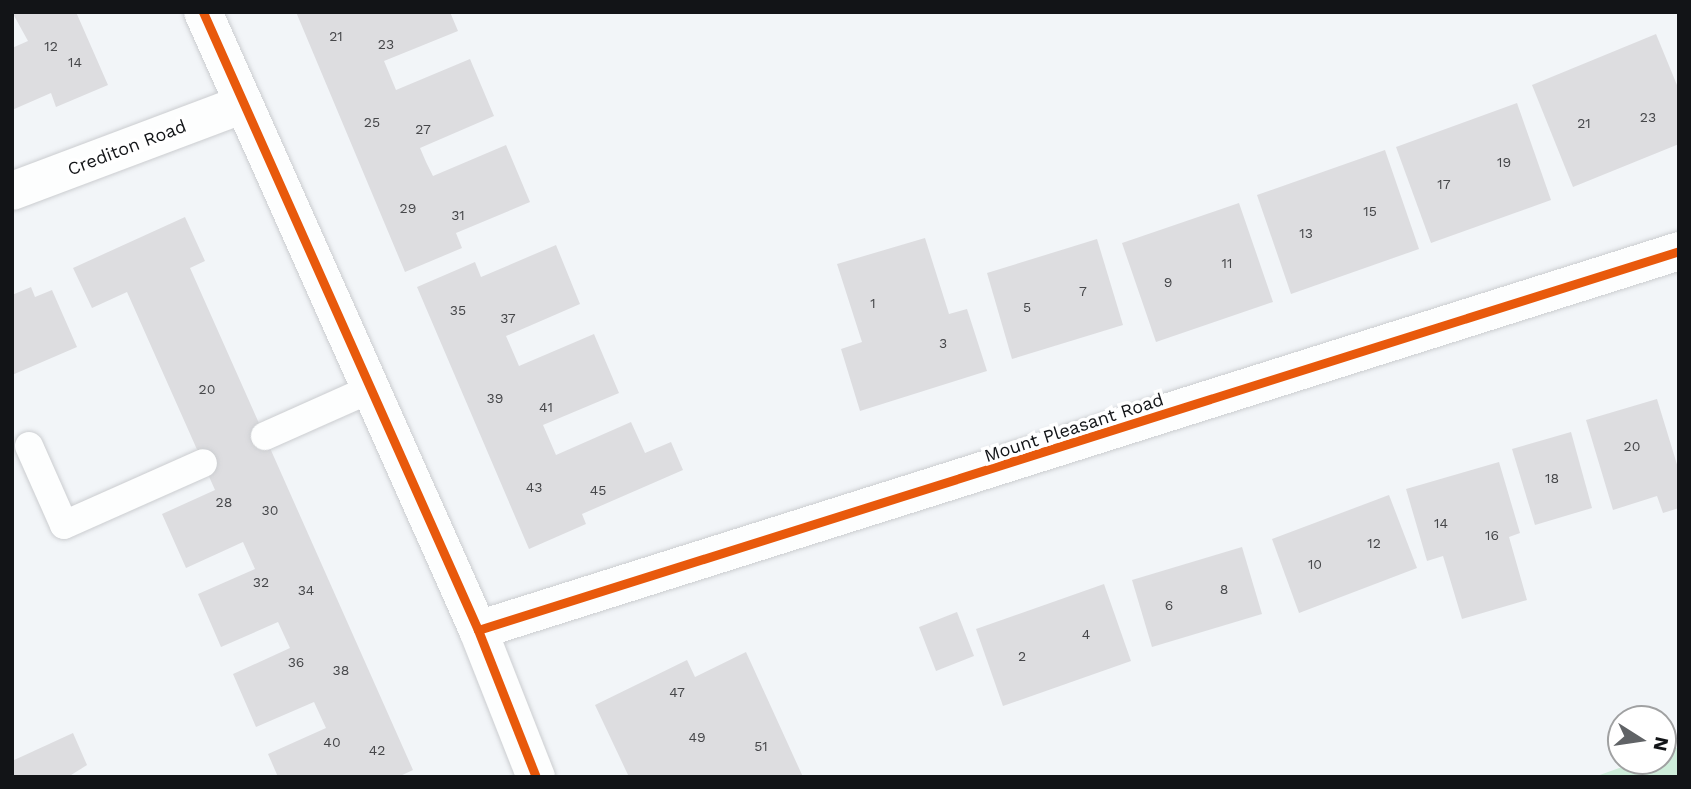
<!DOCTYPE html>
<html>
<head>
<meta charset="utf-8">
<style>
	body { margin:0 }
	#map { position:relative; width:1691px; height:789px; overflow:hidden; background:#f2f5f8; font-family:"Work Sans",sans-serif }
	div>[style] { position:absolute }
	[style*='--x'] { left:calc(var(--x)*1px); top:calc(var(--y)*1px); width:calc(var(--w)*1px); rotate:calc(var(--a)*1deg) }
	.green>* { inset:0; background:#ceedda }
	.building>* { inset:0; background:#dddde0 }
	.roads { filter:drop-shadow(0 0 2px #cbcdd0) drop-shadow(0 0 2px #cbcdd0) }
	.lane>* { height:28px; margin:-14px; padding:0 14px; transform-origin:14px; border-radius:14px; background:#fdfefe }
	.street>* { height:38px; margin:-19px; padding:0 19px; transform-origin:19px; border-radius:19px; background:#fdfefe }
	.cycleway>* { height:9px; margin:-4.5px; padding:0 4.5px; transform-origin:4.5px; border-radius:4.5px; background:#e8590c }
	span { translate:-50% -50%; white-space:nowrap; text-align:center; line-height:1.15; -webkit-text-stroke:7px #fff; paint-order:stroke }
	.number-label { font-size:14px; color:#46474a }
	.number-label span { -webkit-text-stroke-width:0 }
	.street-label { font-size:18px; color:#121417 }
	.frame { position:absolute; inset:0; border:14px solid #121417; pointer-events:none }
	.north { position:absolute; left:1607px; top:705px; width:70px; height:70px; box-sizing:border-box; background:#fff; border:2px solid #a0a1a2; border-radius:50%; rotate:102deg; font-size:19px; font-weight:700; line-height:28px; text-align:center; color:#121417 }
	.north::after { content:''; display:block; margin:auto; width:24px; height:32px; background:#606366; clip-path:polygon(50% 0,100% 100%,50% 72%,0 100%) }
</style>
</head>
<body>
<div id="map">
	<div class="green">
		<div style="clip-path:polygon(1679px 747px,1679px 777px,1594px 777px,1639px 761px,1663px 761px,1663px 753px)"></div>
	</div>
	<div class="building">
		<div style="clip-path:polygon(12px 12px,76px 12px,108px 85px,56px 107px,51px 93px,12px 110px,12px 48px,28px 41px)"></div>
		<div style="clip-path:polygon(296px 12px,450px 12px,458px 31px,384px 61px,396px 90px,470px 59px,494px 116px,420px 148px,426px 162px,433px 176px,506px 145px,530px 202px,456px 233px,462px 248px,405px 272px)"></div>
		<div style="clip-path:polygon(1656px 34px,1679px 90px,1679px 144px,1573px 187px,1532px 85px)"></div>
		<div style="clip-path:polygon(1517px 103px,1551px 200px,1431px 243px,1396px 147px)"></div>
		<div style="clip-path:polygon(1385px 150px,1419px 249px,1291px 294px,1257px 195px)"></div>
		<div style="clip-path:polygon(1239px 203px,1273px 302px,1156px 342px,1122px 243px)"></div>
		<div style="clip-path:polygon(185px 217px,205px 261px,190px 268px,413px 770px,398px 777px,278px 777px,268px 754px,326px 728px,314px 702px,256px 727px,233px 674px,290px 648px,278px 622px,221px 647px,198px 594px,255px 569px,243px 542px,186px 568px,162px 514px,215px 490px,127px 292px,92px 308px,73px 268px)"></div>
		<div style="clip-path:polygon(925px 238px,949px 314px,967px 309px,987px 371px,860px 411px,841px 349px,862px 342px,837px 264px)"></div>
		<div style="clip-path:polygon(1097px 239px,1123px 325px,1012px 359px,987px 273px)"></div>
		<div style="clip-path:polygon(556px 245px,580px 304px,506px 336px,519px 366px,594px 334px,619px 393px,543px 425px,556px 455px,631px 422px,645px 453px,671px 442px,683px 470px,582px 514px,586px 524px,529px 549px,417px 287px,475px 262px,481px 277px)"></div>
		<div style="clip-path:polygon(31px 287px,35px 297px,52px 290px,77px 347px,12px 375px,12px 295px)"></div>
		<div style="clip-path:polygon(1657px 399px,1679px 471px,1679px 508px,1663px 513px,1657px 496px,1613px 510px,1586px 420px)"></div>
		<div style="clip-path:polygon(1571px 432px,1592px 508px,1535px 525px,1512px 449px)"></div>
		<div style="clip-path:polygon(1499px 462px,1520px 533px,1509px 537px,1527px 600px,1462px 619px,1443px 556px,1427px 561px,1406px 489px)"></div>
		<div style="clip-path:polygon(1389px 495px,1417px 568px,1299px 613px,1272px 539px)"></div>
		<div style="clip-path:polygon(1242px 547px,1262px 614px,1152px 647px,1132px 580px)"></div>
		<div style="clip-path:polygon(1104px 584px,1131px 661px,1003px 706px,976px 629px)"></div>
		<div style="clip-path:polygon(957px 612px,974px 656px,936px 671px,919px 627px)"></div>
		<div style="clip-path:polygon(746px 652px,803px 777px,629px 777px,595px 705px,687px 660px,695px 677px)"></div>
		<div style="clip-path:polygon(73px 733px,87px 765px,68px 777px,12px 777px,12px 761px)"></div>
	</div>
	<div class="roads">
		<div class="lane">
			<div style="--x:265;--y:436;--w:111;--a:-24"></div>
			<div style="--x:29;--y:446;--w:86;--a:66.1"></div>
			<div style="--x:64;--y:525;--w:152;--a:-24"></div>
		</div>
		<div class="street">
			<div style="--x:203;--y:12;--w:676;--a:66.01"></div>
			<div style="--x:478;--y:630;--w:158;--a:68.5"></div>
			<div style="--x:12;--y:191;--w:245;--a:-20.6"></div>
			<div style="--x:478;--y:630;--w:1259;--a:-17.51"></div>
		</div>
	</div>
	<div class="cycleway">
		<div style="--x:203;--y:12;--w:676;--a:66.01"></div>
		<div style="--x:478;--y:630;--w:158;--a:68.5"></div>
		<div style="--x:478;--y:630;--w:1259;--a:-17.51"></div>
	</div>
	<div class="number-label">
		<span style="left:336px;top:36px">21</span>
		<span style="left:386px;top:44px">23</span>
		<span style="left:51px;top:46px">12</span>
		<span style="left:75px;top:62px">14</span>
		<span style="left:1648px;top:117px">23</span>
		<span style="left:372px;top:122px">25</span>
		<span style="left:1584px;top:123px">21</span>
		<span style="left:423px;top:129px">27</span>
		<span style="left:1504px;top:162px">19</span>
		<span style="left:1444px;top:184px">17</span>
		<span style="left:408px;top:208px">29</span>
		<span style="left:1370px;top:211px">15</span>
		<span style="left:458px;top:215px">31</span>
		<span style="left:1306px;top:233px">13</span>
		<span style="left:1227px;top:263px">11</span>
		<span style="left:1168px;top:282px">9</span>
		<span style="left:1083px;top:291px">7</span>
		<span style="left:873px;top:303px">1</span>
		<span style="left:1027px;top:307px">5</span>
		<span style="left:458px;top:310px">35</span>
		<span style="left:508px;top:318px">37</span>
		<span style="left:943px;top:343px">3</span>
		<span style="left:207px;top:389px">20</span>
		<span style="left:495px;top:398px">39</span>
		<span style="left:546px;top:407px">41</span>
		<span style="left:1632px;top:446px">20</span>
		<span style="left:1552px;top:478px">18</span>
		<span style="left:534px;top:487px">43</span>
		<span style="left:598px;top:490px">45</span>
		<span style="left:224px;top:502px">28</span>
		<span style="left:270px;top:510px">30</span>
		<span style="left:1441px;top:523px">14</span>
		<span style="left:1492px;top:535px">16</span>
		<span style="left:1374px;top:543px">12</span>
		<span style="left:1315px;top:564px">10</span>
		<span style="left:261px;top:582px">32</span>
		<span style="left:1224px;top:589px">8</span>
		<span style="left:306px;top:590px">34</span>
		<span style="left:1169px;top:605px">6</span>
		<span style="left:1086px;top:634px">4</span>
		<span style="left:1022px;top:656px">2</span>
		<span style="left:296px;top:662px">36</span>
		<span style="left:341px;top:670px">38</span>
		<span style="left:677px;top:692px">47</span>
		<span style="left:697px;top:737px">49</span>
		<span style="left:332px;top:742px">40</span>
		<span style="left:761px;top:746px">51</span>
		<span style="left:377px;top:750px">42</span>
	</div>
	<div class="street-label">
		<span style="left:127px;top:148px;rotate:-21deg">Crediton Road</span>
		<span style="left:1074px;top:428px;rotate:-18deg">Mount Pleasant Road</span>
	</div>
	<div class="frame"></div>
	<div class="north">N</div>
</div>
</body>
</html>
